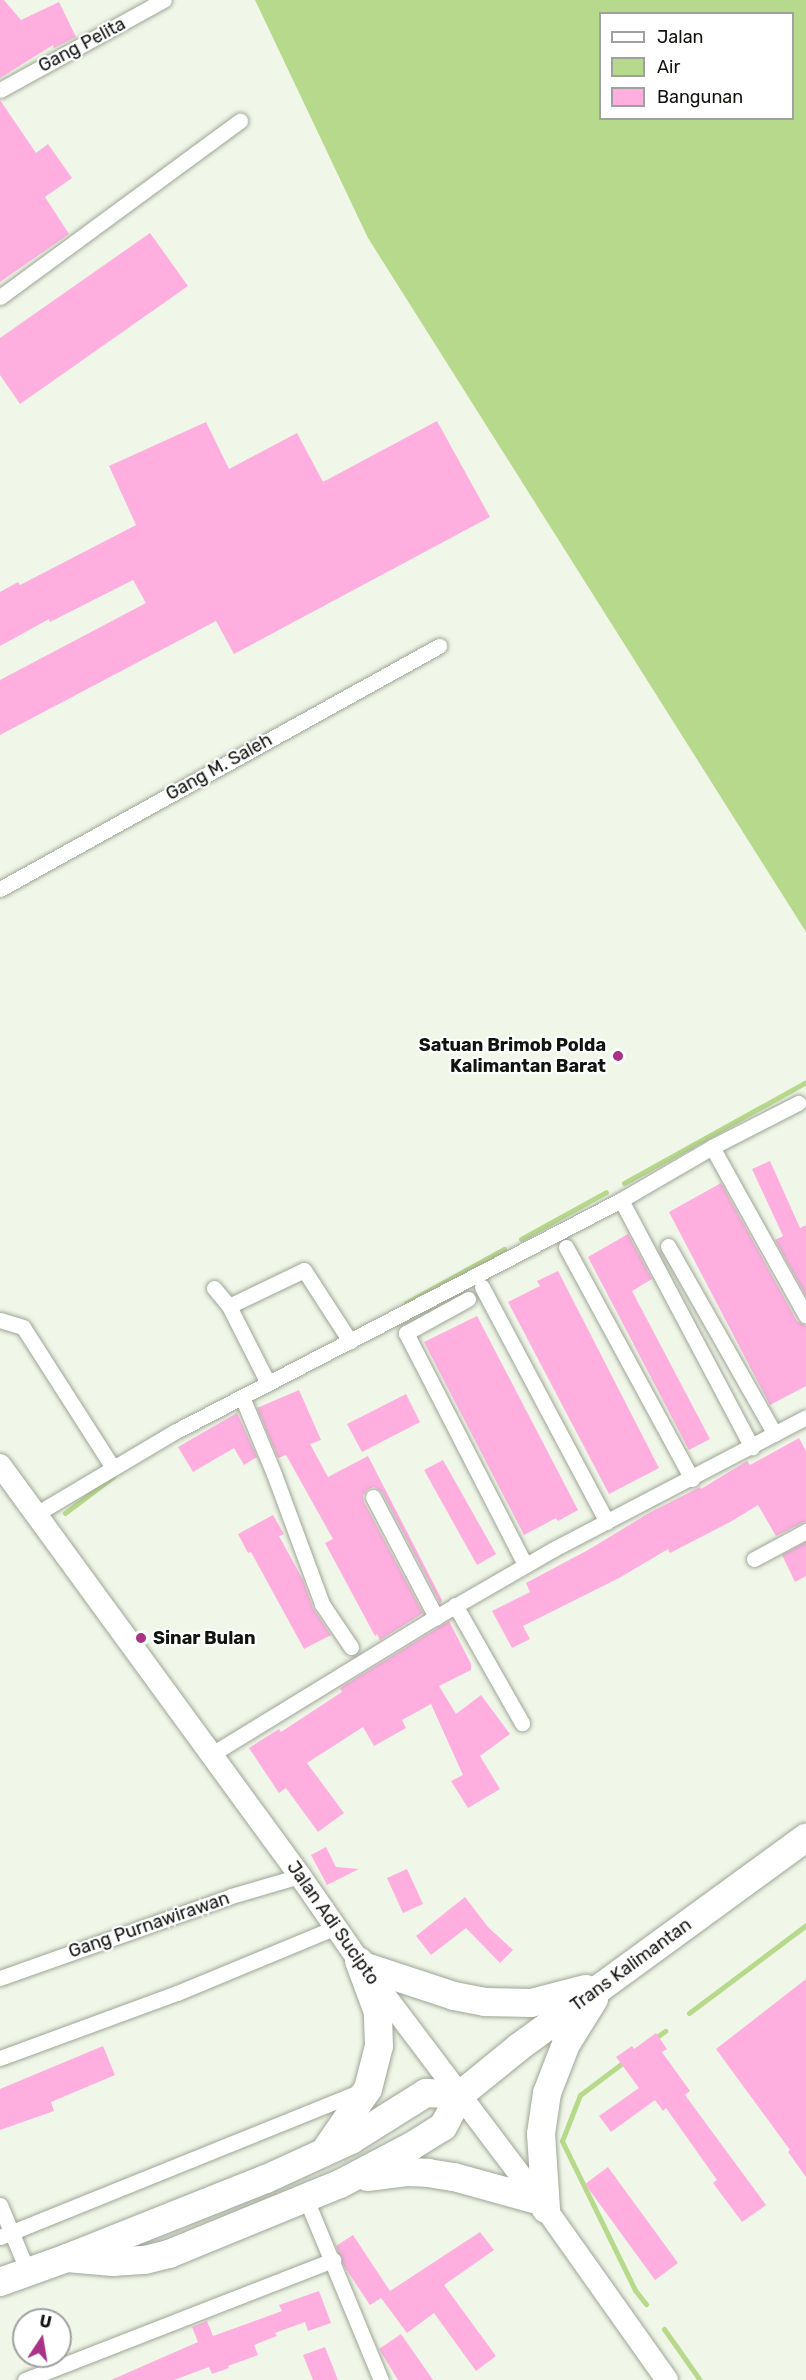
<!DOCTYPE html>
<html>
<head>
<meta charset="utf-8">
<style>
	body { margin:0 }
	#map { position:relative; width:806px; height:2380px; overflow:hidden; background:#f0f7e8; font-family:Rubik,sans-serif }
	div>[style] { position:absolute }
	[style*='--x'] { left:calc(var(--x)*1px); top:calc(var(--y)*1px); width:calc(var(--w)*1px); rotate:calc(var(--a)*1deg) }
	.water>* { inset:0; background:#b7d98b }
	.stream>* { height:5px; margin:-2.5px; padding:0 2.5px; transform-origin:2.5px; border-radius:2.5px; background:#b7d98b }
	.building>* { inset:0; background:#feafe0 }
	.roads { filter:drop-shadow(0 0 2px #9ea596) drop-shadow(0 0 2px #9ea596) }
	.street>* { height:15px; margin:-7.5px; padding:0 7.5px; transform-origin:7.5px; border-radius:7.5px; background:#fff }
	.secondary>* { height:22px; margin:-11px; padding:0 11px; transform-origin:11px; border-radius:11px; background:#fff }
	.highway>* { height:28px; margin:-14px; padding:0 14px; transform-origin:14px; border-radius:14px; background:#fff }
	.dots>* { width:16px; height:16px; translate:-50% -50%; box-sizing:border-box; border:3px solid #fff; border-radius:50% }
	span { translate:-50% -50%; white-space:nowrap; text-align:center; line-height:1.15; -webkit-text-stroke:4.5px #fff; paint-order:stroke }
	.street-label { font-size:18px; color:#10130e }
	.poi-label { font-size:18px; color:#10130e; font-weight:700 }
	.right { translate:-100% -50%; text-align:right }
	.left { translate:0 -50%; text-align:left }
	.legend { position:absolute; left:599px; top:12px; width:195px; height:108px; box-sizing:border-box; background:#fff; border:2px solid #9fa19f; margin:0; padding:8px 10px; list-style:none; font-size:18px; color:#10130e }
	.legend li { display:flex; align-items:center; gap:12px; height:30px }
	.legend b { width:30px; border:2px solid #9fa19f }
	.north { position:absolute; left:12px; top:2308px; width:60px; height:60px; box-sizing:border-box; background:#fff; border:2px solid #9fa19f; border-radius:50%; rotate:12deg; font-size:16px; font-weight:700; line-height:24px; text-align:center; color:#10130e }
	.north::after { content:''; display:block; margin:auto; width:21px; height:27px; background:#aa3186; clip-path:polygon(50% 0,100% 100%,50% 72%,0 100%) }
</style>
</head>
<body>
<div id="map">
	<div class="water">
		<div style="clip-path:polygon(evenodd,255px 0,806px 0,806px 932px,368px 238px,255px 0,600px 14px,792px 14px,792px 118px,600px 118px,600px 14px)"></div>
	</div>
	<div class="stream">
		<div style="--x:624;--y:1183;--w:208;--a:-29"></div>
		<div style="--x:521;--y:1239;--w:97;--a:-28.9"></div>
		<div style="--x:406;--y:1303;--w:112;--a:-28.9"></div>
		<div style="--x:65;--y:1513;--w:61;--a:-37.1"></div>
		<div style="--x:689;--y:2013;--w:146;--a:-36.9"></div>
		<div style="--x:654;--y:2039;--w:14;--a:-36"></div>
		<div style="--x:625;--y:2061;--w:56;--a:142.9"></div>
		<div style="--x:580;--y:2095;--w:49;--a:111.4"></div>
		<div style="--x:562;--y:2141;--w:166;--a:63.9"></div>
		<div style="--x:635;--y:2290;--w:18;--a:52"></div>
		<div style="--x:664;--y:2329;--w:62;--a:54.8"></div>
	</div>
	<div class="building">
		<div style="clip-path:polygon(0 0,4px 0,21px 20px,59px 2px,76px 37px,54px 48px,53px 45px,0 78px)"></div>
		<div style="clip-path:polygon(0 100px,36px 153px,48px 144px,72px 178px,45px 197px,69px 234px,0 282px)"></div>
		<div style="clip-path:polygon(150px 233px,188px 286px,20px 404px,0 375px,0 338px)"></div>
		<div style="clip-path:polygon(437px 421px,490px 517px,234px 654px,216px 621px,0 735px,0 680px,146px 603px,133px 580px,50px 622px,49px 619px,0 646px,0 592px,18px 582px,20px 585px,136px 525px,109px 466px,206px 422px,229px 469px,297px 433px,323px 482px)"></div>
		<div style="clip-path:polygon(770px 1161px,800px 1228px,806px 1225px,806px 1296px,775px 1240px,783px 1236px,752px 1169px)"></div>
		<div style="clip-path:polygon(721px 1183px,797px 1321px,806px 1326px,806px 1386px,770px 1405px,669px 1212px)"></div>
		<div style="clip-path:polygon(628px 1234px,652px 1279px,632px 1291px,710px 1439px,689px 1450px,588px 1257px)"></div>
		<div style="clip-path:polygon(558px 1271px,659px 1468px,609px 1494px,508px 1302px,540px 1286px,537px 1281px)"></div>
		<div style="clip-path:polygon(477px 1316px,578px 1510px,558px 1521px,556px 1518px,524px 1535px,424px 1342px)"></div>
		<div style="clip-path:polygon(299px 1390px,321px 1440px,310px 1444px,328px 1477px,368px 1456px,442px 1600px,440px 1603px,382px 1492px,374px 1487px,368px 1489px,363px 1496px,364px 1502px,423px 1613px,380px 1640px,377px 1634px,375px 1636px,325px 1543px,333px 1539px,286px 1455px,278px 1458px,257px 1408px)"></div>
		<div style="clip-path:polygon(406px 1394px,420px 1422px,362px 1452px,347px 1424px)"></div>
		<div style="clip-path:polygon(237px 1413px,257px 1457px,244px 1465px,234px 1448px,193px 1472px,178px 1447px)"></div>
		<div style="clip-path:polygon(799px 1438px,806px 1451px,806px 1521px,776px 1536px,758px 1505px,732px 1521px,670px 1553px,668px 1549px,619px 1578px,523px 1626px,530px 1639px,512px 1648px,492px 1611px,530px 1592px,526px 1583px,588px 1550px,649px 1513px,700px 1487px,701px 1489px,747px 1461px,750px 1465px)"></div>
		<div style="clip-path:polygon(443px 1460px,496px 1554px,477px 1565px,424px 1470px)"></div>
		<div style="clip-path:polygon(273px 1515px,284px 1534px,279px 1536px,303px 1580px,313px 1608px,331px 1635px,304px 1649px,251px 1552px,248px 1553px,238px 1534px)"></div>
		<div style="clip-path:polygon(806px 1542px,806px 1576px,795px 1582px,782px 1555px)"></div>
		<div style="clip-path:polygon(449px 1621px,471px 1664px,471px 1670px,439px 1686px,456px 1714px,481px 1695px,510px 1734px,480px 1756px,500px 1789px,468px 1808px,451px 1781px,463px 1775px,431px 1704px,402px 1720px,406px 1728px,374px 1746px,363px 1727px,307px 1763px,344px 1813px,318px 1832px,286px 1788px,279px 1793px,249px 1748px,279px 1729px,281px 1732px,342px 1692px,340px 1688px)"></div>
		<div style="clip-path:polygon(326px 1847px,336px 1867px,359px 1869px,327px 1885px,311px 1855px)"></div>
		<div style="clip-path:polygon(407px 1869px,423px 1904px,403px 1913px,387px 1878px)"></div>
		<div style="clip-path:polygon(465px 1897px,488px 1927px,513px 1950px,500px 1963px,466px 1928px,431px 1955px,416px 1936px)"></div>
		<div style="clip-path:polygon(806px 1979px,806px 2177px,788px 2152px,790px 2150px,716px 2049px)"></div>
		<div style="clip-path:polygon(656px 2033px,667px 2049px,662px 2052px,690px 2091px,685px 2095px,766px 2205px,742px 2222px,713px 2183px,717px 2180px,666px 2108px,663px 2111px,655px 2100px,611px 2132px,599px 2116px,639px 2088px,616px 2057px,632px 2046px,634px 2049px)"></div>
		<div style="clip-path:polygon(103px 2046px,115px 2075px,51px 2102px,54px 2111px,0 2130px,0 2089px)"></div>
		<div style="clip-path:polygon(608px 2167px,678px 2263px,655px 2280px,585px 2184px)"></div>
		<div style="clip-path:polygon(480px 2232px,494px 2250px,444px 2285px,496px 2356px,476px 2371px,434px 2313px,407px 2333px,381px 2298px,370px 2305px,344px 2266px,336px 2246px,353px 2235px,390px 2291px)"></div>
		<div style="clip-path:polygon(319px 2291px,331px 2323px,308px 2331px,305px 2322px,275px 2333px,277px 2336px,254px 2345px,258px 2355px,228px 2366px,229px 2368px,212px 2374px,209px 2367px,174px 2380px,111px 2380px,198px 2342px,192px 2327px,207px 2321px,213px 2336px,282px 2311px,279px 2305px)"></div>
		<div style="clip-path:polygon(401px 2334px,433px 2380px,398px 2380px,379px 2349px)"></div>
		<div style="clip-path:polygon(325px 2347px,338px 2380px,313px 2380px,303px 2355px)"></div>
	</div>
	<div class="roads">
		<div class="street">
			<div style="--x:0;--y:90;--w:187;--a:-28.8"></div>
			<div style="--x:0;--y:297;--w:298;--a:-36.3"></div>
			<div style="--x:0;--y:889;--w:502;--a:-28.97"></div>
			<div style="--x:712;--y:1147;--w:193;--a:60.9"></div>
			<div style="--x:621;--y:1200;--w:280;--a:62.1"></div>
			<div style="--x:668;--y:1246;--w:216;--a:60.4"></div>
			<div style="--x:566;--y:1247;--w:264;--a:61.5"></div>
			<div style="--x:482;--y:1287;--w:266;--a:62"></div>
			<div style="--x:214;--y:1288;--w:23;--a:50"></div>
			<div style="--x:468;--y:1299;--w:71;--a:151.3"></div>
			<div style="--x:406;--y:1333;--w:261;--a:62.8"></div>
			<div style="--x:0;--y:1320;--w:24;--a:17"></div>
			<div style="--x:23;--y:1327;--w:167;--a:57.4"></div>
			<div style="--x:268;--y:1383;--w:86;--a:-116.9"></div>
			<div style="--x:229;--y:1306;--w:83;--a:-25.6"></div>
			<div style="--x:304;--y:1270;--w:85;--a:57.1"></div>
			<div style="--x:242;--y:1397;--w:83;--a:67.4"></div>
			<div style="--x:274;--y:1474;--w:139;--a:69.7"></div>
			<div style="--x:322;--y:1604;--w:52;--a:56"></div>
			<div style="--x:373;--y:1497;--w:136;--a:62.3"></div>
			<div style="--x:36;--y:1514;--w:163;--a:-30.7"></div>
			<div style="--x:176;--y:1431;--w:501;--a:-27.43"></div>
			<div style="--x:621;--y:1200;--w:105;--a:-30.2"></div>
			<div style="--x:712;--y:1147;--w:97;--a:-27.1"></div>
			<div style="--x:754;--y:1559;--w:59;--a:-28.3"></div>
			<div style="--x:455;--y:1605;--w:136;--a:60.4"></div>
			<div style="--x:212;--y:1754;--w:263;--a:-31.5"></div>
			<div style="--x:436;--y:1617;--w:136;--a:-30"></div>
			<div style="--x:554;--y:1549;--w:284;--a:-27.6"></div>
			<div style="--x:0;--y:1978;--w:245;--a:-19.5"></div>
			<div style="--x:231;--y:1896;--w:72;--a:-16.2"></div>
			<div style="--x:0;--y:2058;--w:189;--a:-20.2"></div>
			<div style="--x:177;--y:1993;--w:172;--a:-22.5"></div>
			<div style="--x:306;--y:2199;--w:196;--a:67.5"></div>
			<div style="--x:0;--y:2205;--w:73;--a:67.3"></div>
			<div style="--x:0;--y:2237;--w:390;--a:-22"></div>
			<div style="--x:25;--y:2380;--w:331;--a:-21.3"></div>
		</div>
		<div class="secondary">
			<div style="--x:0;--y:1465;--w:509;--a:53.87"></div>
			<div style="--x:300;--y:1876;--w:103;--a:55.2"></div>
			<div style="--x:359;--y:1961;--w:311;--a:53"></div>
			<div style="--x:546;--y:2209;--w:209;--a:54.7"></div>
		</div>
		<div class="highway">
			<div style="--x:363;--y:1966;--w:96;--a:18.2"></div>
			<div style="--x:454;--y:1996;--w:32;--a:11"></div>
			<div style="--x:485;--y:2002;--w:46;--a:1.2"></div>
			<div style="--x:531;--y:2003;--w:57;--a:-14.3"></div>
			<div style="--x:325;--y:2151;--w:75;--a:-55.3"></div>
			<div style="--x:368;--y:2089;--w:44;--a:-75.7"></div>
			<div style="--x:379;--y:2046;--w:34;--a:-92"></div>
			<div style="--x:378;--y:2012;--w:54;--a:-110.4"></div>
			<div style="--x:367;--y:2177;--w:38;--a:-7"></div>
			<div style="--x:405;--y:2172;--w:23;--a:2"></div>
			<div style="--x:428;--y:2173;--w:26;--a:9"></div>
			<div style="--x:454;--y:2177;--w:90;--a:15.4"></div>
			<div style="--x:546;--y:2209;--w:75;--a:-93.8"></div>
			<div style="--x:541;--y:2134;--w:41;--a:-81.7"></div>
			<div style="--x:547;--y:2093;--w:53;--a:-68.8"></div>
			<div style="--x:566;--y:2044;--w:53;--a:-58.1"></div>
			<div style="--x:67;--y:2258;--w:46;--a:5"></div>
			<div style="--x:113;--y:2262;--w:32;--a:-4"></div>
			<div style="--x:145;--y:2260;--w:25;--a:-14"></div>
			<div style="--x:169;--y:2254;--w:185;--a:-22.3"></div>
			<div style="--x:340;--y:2184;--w:81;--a:-27.8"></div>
			<div style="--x:412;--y:2146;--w:36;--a:-32"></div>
			<div style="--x:443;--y:2127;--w:36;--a:-62"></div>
			<div style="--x:460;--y:2095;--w:76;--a:-39.1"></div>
			<div style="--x:519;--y:2047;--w:355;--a:-36.1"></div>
			<div style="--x:0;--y:2282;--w:71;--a:-19.7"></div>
			<div style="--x:67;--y:2258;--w:214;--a:-21.7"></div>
			<div style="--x:266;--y:2179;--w:94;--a:-24.6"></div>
			<div style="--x:351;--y:2140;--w:89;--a:-32.1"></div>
			<div style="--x:426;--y:2093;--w:34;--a:3"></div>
		</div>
	</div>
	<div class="dots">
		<div style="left:618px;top:1056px;background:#aa3186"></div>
		<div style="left:141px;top:1638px;background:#aa3186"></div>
	</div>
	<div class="street-label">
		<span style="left:82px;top:45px;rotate:-28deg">Gang Pelita</span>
		<span style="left:219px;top:767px;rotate:-29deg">Gang M. Saleh</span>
		<span style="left:333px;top:1923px;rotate:55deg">Jalan Adi Sucipto</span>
		<span style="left:149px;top:1925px;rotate:-19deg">Gang Purnawirawan</span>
		<span style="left:631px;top:1965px;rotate:-36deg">Trans Kalimantan</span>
	</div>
	<div class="poi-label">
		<span class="right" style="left:606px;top:1056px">Satuan Brimob Polda<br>Kalimantan Barat</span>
		<span class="left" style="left:153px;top:1638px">Sinar Bulan</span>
	</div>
	<ul class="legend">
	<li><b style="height:8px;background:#fff"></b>Jalan</li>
	<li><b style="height:16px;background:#b7d98b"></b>Air</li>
	<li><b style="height:16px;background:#feafe0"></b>Bangunan</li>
	</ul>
	<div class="north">U</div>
</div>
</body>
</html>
